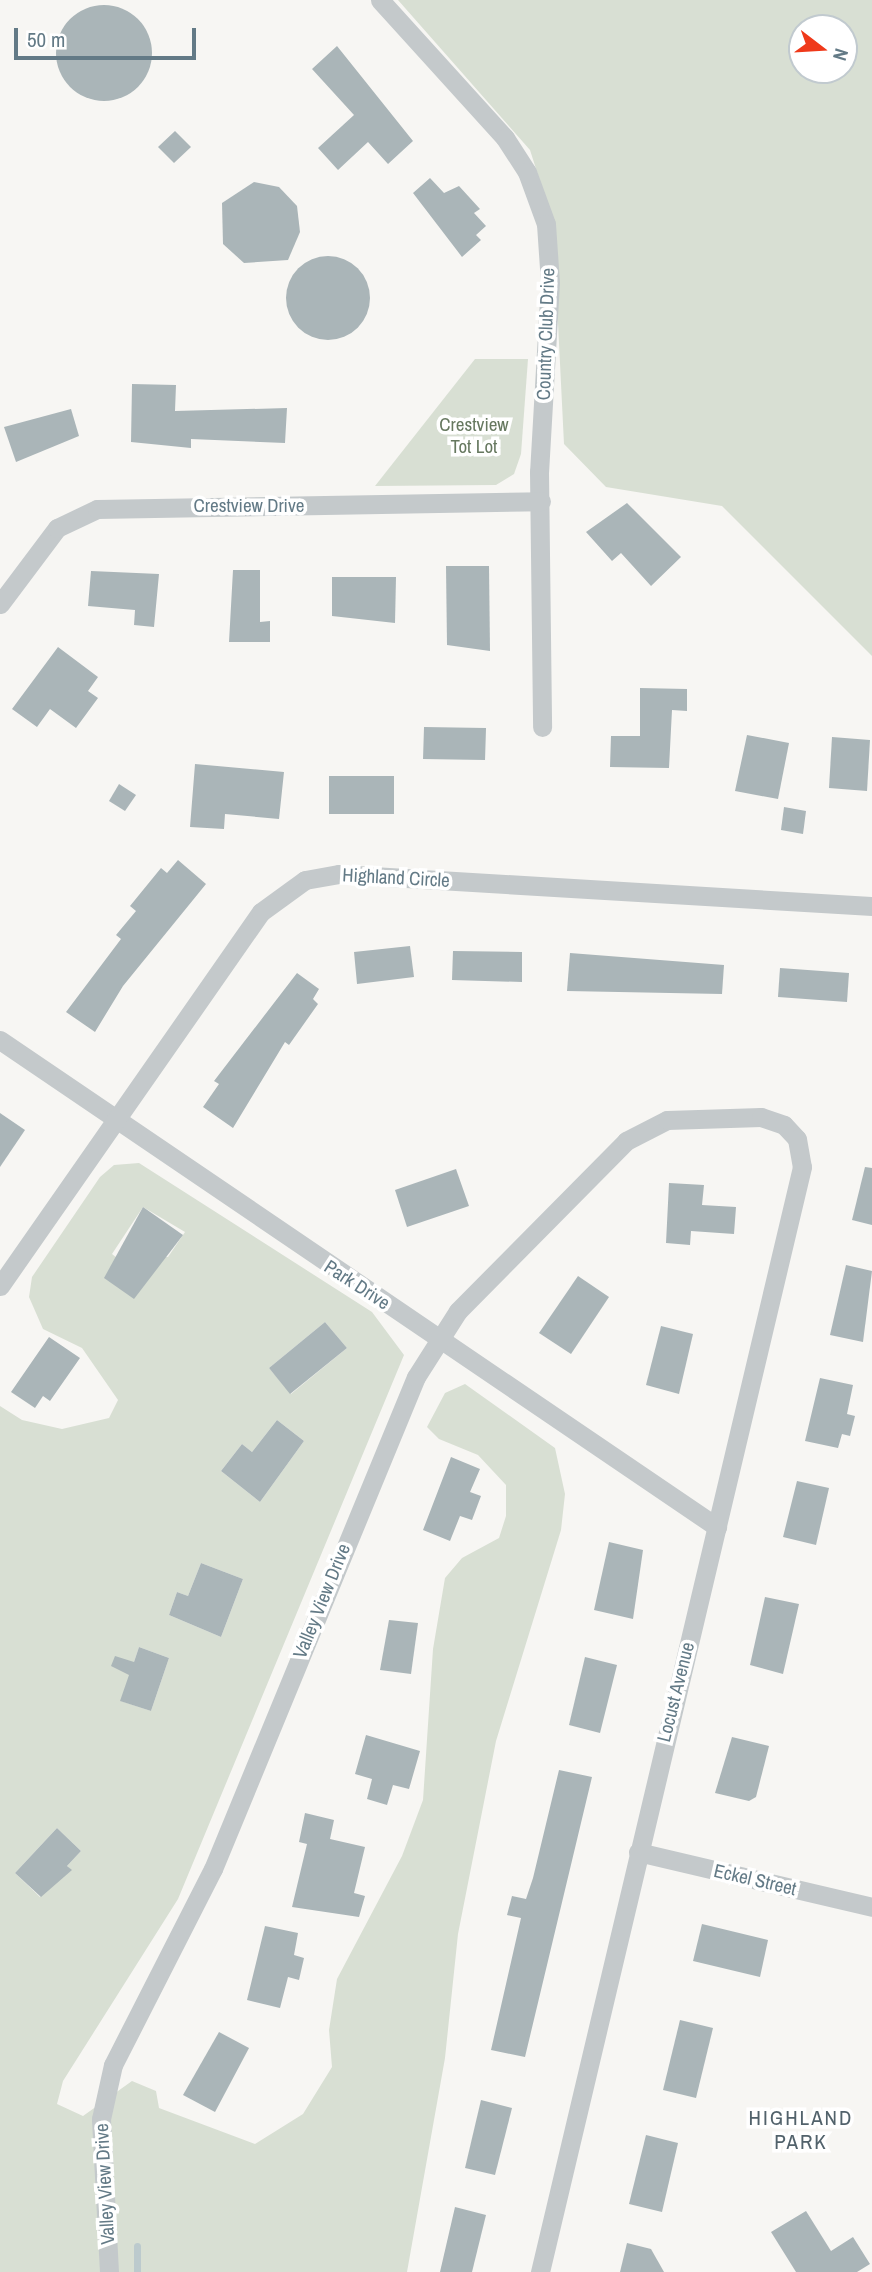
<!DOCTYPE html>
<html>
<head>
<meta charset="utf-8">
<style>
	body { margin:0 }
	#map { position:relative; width:872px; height:2272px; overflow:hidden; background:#f7f6f3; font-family:"Archivo Narrow",sans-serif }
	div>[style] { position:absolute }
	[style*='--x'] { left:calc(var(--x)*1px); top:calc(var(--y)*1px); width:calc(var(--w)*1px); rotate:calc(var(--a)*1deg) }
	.green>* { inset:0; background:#d8dfd3 }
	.stream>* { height:7px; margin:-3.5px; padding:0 3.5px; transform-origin:3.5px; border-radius:3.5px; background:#bccacd }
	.building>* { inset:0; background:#aab5b8 }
	.round { border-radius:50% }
	.street>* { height:19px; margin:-9.5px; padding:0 9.5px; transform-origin:9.5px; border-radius:9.5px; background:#c4c9cb }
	span { translate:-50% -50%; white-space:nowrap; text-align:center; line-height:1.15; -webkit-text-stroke:7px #fff; paint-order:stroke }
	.street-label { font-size:19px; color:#637a86 }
	.park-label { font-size:19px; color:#66785f }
	.neighbourhood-label { font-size:21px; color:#52626b; letter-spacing:2px }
	.north { position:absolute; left:788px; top:14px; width:70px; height:70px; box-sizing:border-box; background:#fff; border:2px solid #c1cacf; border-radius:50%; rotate:107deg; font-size:19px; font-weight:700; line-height:28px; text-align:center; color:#637a86 }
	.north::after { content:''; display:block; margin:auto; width:24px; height:32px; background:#ef391a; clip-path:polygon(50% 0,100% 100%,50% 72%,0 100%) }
	.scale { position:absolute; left:14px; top:28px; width:182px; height:32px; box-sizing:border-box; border:4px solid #637a86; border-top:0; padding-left:9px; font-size:21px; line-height:24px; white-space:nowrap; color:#637a86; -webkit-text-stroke:5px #fff; paint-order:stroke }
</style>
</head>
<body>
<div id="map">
	<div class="green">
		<div style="clip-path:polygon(evenodd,398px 0,872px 0,872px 656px,722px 506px,606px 487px,564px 444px,553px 222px,530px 150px,398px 0,802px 28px,844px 28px,844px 70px,802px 70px,802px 28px)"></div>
		<div style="clip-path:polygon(475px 359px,528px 359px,521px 454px,514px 474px,496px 485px,375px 486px)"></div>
		<div style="clip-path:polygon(evenodd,139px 1163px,372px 1312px,404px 1355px,178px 1899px,63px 2081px,57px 2104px,83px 2116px,132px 2081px,156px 2091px,159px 2108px,255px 2144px,303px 2114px,332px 2067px,329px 2030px,337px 1979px,402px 1856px,423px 1800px,433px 1649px,445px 1578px,462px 1558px,499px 1538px,506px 1516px,506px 1485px,478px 1455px,439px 1439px,427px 1427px,445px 1393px,465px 1384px,555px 1448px,565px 1494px,561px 1530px,496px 1741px,458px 1934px,445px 2058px,407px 2272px,0 2272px,0 1406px,22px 1420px,62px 1429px,109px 1418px,118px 1400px,82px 1348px,43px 1329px,29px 1297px,32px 1277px,100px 1177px,114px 1165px,139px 1163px,143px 1207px,185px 1232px,168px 1257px,117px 1258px,112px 1254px,143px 1207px,139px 1163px,325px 1322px,347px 1348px,291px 1394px,269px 1368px,325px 1322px,139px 1163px,277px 1420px,304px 1441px,260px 1502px,221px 1471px,242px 1444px,252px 1452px,277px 1420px,139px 1163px,201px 1563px,243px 1579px,221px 1637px,169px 1615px,177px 1592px,188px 1596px,201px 1563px,139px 1163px,139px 1647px,169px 1658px,151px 1711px,121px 1701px,139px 1647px,139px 1163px,57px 1828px,81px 1851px,67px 1866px,71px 1870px,40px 1897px,15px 1873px,57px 1828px)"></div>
	</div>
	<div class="stream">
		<div style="--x:137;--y:2246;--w:26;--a:90"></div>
	</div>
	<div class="building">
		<div class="round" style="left:56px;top:5px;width:96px;height:96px"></div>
		<div style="clip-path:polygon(337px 46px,413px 141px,388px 164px,368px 142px,338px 170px,318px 148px,354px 115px,312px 69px)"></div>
		<div style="clip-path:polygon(175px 131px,191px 147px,174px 163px,158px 147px)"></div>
		<div style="clip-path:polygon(430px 178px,444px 193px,459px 186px,480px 209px,474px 213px,486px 226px,476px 235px,481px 240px,462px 257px,413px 193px)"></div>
		<div style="clip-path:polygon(254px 182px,279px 187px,297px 206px,300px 232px,288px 260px,244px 263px,223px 244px,222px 203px)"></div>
		<div class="round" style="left:286px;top:256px;width:84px;height:84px"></div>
		<div style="clip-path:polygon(132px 384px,176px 385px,175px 411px,287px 408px,285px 443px,191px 439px,191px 448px,131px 442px)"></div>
		<div style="clip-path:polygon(71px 409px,79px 436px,16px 462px,4px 427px)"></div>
		<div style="clip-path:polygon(627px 503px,681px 557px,651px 586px,621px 553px,612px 561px,586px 532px)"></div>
		<div style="clip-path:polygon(446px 566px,489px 566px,490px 651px,447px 645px)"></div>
		<div style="clip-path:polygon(233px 570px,260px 570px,260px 622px,270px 621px,270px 642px,229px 642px)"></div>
		<div style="clip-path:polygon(91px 571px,159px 574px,154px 627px,134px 625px,135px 610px,88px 606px)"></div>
		<div style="clip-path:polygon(332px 577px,396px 577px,395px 623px,332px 616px)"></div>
		<div style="clip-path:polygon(58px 647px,98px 677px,88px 691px,98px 698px,76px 728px,50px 709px,37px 727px,12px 709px)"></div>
		<div style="clip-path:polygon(640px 688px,687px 689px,687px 711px,672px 710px,669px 768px,610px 767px,611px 736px,640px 736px)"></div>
		<div style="clip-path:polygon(424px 727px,486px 728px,485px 760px,423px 759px)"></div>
		<div style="clip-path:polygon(747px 735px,789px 743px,778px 799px,735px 791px)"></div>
		<div style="clip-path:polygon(832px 737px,870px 740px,867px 791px,829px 788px)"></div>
		<div style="clip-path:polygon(195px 764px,284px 772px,279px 819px,225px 814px,224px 829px,190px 827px)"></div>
		<div style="clip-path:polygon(329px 776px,394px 776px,394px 814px,329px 814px)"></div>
		<div style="clip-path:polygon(119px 784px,136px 795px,125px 811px,109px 801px)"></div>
		<div style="clip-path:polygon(784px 807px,806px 811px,803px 834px,781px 830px)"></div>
		<div style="clip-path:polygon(178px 860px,206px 884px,123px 986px,95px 1032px,66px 1012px,121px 939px,116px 935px,136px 911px,130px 906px,161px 868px,167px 873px)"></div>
		<div style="clip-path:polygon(410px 946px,414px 977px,357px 984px,354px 952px)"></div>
		<div style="clip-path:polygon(453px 951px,522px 952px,522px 982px,452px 980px)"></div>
		<div style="clip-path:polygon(570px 953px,724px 965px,722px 994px,567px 991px)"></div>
		<div style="clip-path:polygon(780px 968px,849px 973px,847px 1002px,778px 997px)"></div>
		<div style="clip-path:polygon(297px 973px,319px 989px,313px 999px,318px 1004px,289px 1045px,285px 1042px,233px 1128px,203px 1107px,219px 1084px,214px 1081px)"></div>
		<div style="clip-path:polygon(0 1113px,25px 1130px,0 1167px)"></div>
		<div style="clip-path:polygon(865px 1167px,872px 1168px,872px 1225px,852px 1220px)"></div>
		<div style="clip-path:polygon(456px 1169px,469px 1206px,407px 1227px,395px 1190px)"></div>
		<div style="clip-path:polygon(669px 1183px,704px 1185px,702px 1205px,736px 1207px,734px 1234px,691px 1231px,690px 1245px,666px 1243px)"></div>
		<div style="clip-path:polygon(143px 1207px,183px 1235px,134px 1299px,104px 1278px)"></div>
		<div style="clip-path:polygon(846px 1265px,872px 1271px,863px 1342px,830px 1335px)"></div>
		<div style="clip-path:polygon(578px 1276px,609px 1297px,571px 1354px,539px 1333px)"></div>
		<div style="clip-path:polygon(325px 1322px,347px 1348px,290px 1394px,269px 1368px)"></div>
		<div style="clip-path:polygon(661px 1326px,693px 1334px,679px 1394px,646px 1385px)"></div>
		<div style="clip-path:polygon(49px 1337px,80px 1358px,50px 1401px,43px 1396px,35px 1408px,11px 1392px)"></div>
		<div style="clip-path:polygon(820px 1378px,853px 1385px,847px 1414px,855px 1416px,850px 1436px,842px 1434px,838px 1448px,805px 1441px)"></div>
		<div style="clip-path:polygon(277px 1420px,304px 1441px,260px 1502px,221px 1471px,242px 1444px,252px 1452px)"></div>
		<div style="clip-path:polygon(451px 1457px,480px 1469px,470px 1492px,481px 1496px,472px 1520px,460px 1516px,450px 1541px,423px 1530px)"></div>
		<div style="clip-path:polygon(797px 1481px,829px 1488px,816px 1545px,783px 1537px)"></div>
		<div style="clip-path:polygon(609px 1542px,643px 1550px,633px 1619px,594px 1610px)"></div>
		<div style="clip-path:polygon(201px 1563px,243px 1579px,221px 1637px,169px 1615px,177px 1592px,188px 1596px)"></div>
		<div style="clip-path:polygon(765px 1597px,799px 1604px,783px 1674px,750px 1665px)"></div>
		<div style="clip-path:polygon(389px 1620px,418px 1623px,411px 1674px,380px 1670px)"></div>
		<div style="clip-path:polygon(139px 1647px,169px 1658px,151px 1711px,120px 1701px,129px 1675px,111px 1666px,115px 1656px,134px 1662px)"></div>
		<div style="clip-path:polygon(585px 1657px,617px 1665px,600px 1733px,569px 1725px)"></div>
		<div style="clip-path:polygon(366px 1735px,420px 1751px,409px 1789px,393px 1785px,387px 1805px,367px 1799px,372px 1779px,355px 1774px)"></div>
		<div style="clip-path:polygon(732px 1737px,769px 1746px,756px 1797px,749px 1801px,715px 1793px)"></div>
		<div style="clip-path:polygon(559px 1770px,592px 1777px,525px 2057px,491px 2050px,521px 1918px,507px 1915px,512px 1896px,526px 1899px,533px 1878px)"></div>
		<div style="clip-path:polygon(305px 1813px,334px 1820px,330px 1839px,365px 1847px,354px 1893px,365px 1896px,359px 1917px,292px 1907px,307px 1844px,299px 1842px)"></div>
		<div style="clip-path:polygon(57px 1828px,81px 1851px,67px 1866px,72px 1870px,41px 1897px,15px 1873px)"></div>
		<div style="clip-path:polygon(702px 1924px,768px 1940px,760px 1977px,693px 1961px)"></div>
		<div style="clip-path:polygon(265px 1926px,298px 1933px,294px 1955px,304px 1958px,299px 1980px,288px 1977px,280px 2008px,247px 2000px)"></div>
		<div style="clip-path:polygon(680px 2020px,713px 2028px,696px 2098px,663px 2090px)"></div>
		<div style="clip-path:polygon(219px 2032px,249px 2048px,215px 2112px,183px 2095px)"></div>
		<div style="clip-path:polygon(481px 2100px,512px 2108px,495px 2175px,465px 2168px)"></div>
		<div style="clip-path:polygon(646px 2135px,678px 2143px,662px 2212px,629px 2204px)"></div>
		<div style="clip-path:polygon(455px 2207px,486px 2215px,472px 2272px,440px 2272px)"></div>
		<div style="clip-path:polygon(806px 2211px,831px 2251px,853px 2237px,870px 2264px,857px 2272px,796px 2272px,771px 2232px)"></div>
		<div style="clip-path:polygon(627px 2243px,651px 2249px,664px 2272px,620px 2272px)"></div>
	</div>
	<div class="street">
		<div style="--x:380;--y:0;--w:186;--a:47.8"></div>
		<div style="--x:505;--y:138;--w:40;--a:57.1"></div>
		<div style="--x:527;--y:172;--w:55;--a:69.9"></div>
		<div style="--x:546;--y:224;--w:58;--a:86.1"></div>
		<div style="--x:550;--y:282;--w:190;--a:93.3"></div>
		<div style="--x:539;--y:472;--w:255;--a:89.3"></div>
		<div style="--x:0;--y:604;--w:95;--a:-53.1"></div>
		<div style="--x:57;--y:528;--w:44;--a:-25.4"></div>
		<div style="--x:97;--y:509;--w:444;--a:-1"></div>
		<div style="--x:0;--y:1040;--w:867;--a:34.19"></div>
		<div style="--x:0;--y:1286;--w:456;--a:-55.1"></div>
		<div style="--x:261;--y:912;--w:54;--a:-36"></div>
		<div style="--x:305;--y:880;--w:35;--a:-10"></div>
		<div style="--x:339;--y:874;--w:534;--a:3.44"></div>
		<div style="--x:638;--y:1852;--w:240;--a:13.2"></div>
		<div style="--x:109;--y:2272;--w:153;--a:-93"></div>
		<div style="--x:101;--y:2119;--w:55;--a:-77.5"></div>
		<div style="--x:113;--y:2065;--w:220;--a:-63"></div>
		<div style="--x:213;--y:1869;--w:532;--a:-67.58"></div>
		<div style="--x:416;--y:1377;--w:78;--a:-57.5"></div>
		<div style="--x:458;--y:1311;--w:239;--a:-45.3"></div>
		<div style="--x:626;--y:1141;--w:46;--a:-27.1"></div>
		<div style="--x:667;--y:1120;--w:94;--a:-1.8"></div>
		<div style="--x:761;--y:1117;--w:24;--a:19"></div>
		<div style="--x:784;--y:1125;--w:19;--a:47"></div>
		<div style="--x:797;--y:1139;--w:28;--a:80"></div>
		<div style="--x:802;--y:1167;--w:1136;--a:103.34"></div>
	</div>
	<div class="street-label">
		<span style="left:546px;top:334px;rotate:-88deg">Country Club Drive</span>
		<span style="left:249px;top:506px">Crestview Drive</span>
		<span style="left:396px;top:878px;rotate:3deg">Highland Circle</span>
		<span style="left:357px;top:1285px;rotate:33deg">Park Drive</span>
		<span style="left:322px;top:1601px;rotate:-68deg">Valley View Drive</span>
		<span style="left:676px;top:1692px;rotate:-76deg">Locust Avenue</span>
		<span style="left:755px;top:1880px;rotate:13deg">Eckel Street</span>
		<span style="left:105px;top:2184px;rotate:-93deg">Valley View Drive</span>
	</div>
	<div class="park-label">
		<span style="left:474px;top:436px">Crestview<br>Tot Lot</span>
	</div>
	<div class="neighbourhood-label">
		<span style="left:801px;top:2130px">HIGHLAND<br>PARK</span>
	</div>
	<div class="north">N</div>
	<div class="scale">50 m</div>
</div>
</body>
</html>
